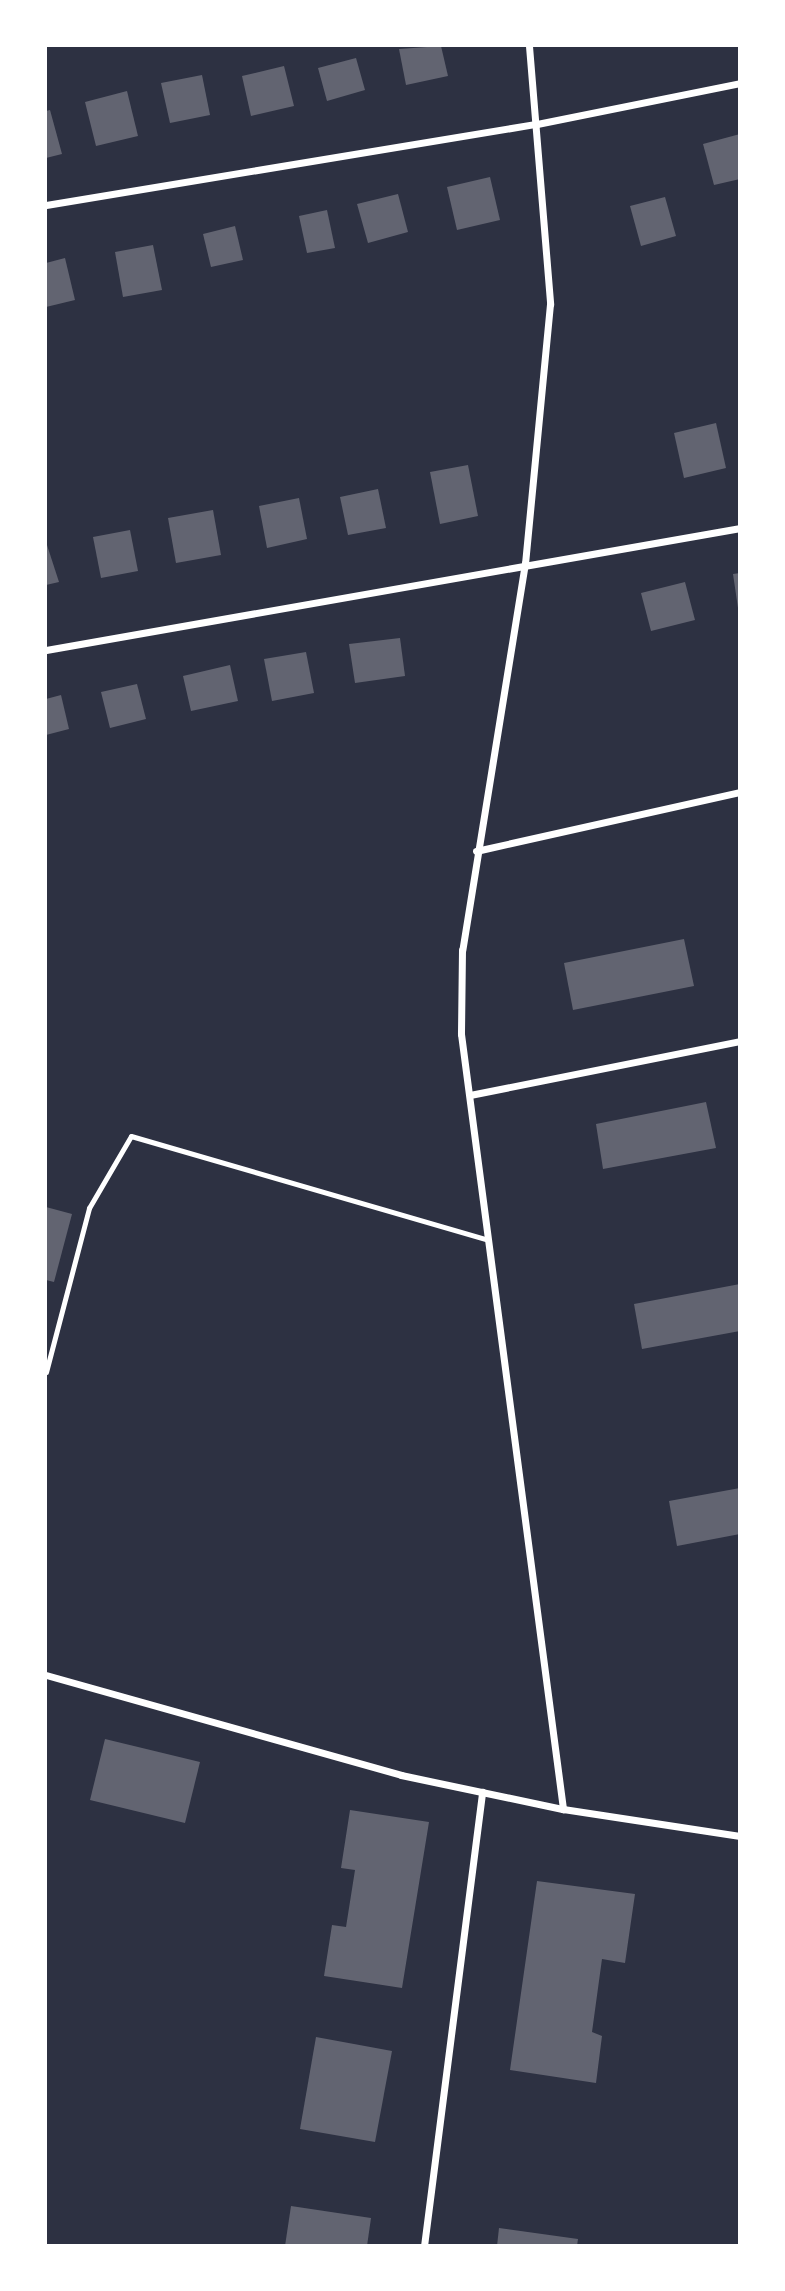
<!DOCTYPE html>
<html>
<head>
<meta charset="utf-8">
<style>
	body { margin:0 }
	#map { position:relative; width:785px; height:2291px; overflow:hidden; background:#2d3142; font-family:Bitter,serif }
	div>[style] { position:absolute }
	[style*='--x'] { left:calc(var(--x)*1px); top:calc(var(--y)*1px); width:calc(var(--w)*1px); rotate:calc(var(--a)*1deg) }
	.building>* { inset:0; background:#626471 }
	.service>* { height:5px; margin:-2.5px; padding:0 2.5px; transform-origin:2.5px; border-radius:2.5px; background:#fff }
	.minor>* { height:7px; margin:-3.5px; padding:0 3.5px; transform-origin:3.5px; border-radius:3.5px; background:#fff }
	span { translate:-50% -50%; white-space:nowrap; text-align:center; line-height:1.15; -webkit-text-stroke:5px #fff; paint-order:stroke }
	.frame { position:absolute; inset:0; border:47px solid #fff; pointer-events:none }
</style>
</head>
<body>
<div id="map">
	<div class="building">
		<div style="clip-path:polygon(441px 46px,448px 76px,406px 85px,399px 49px)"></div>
		<div style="clip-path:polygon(356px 58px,365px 90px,327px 101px,318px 68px)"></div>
		<div style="clip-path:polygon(284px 66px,294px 106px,251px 116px,242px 76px)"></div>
		<div style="clip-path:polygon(202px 75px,210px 115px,170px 123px,161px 83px)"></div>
		<div style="clip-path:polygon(127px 91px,138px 136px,96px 146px,85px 102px)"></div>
		<div style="clip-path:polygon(50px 110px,62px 154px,46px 158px,46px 111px)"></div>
		<div style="clip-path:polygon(740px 134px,740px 179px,714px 185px,703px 144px)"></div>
		<div style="clip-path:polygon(490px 177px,500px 220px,457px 230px,447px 187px)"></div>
		<div style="clip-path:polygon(398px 194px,408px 232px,368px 243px,357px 204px)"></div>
		<div style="clip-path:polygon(665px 197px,676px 236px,641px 246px,630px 206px)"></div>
		<div style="clip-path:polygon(327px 210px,335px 248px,307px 253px,299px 216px)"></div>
		<div style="clip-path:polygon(235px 226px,243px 260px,211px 267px,203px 234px)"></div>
		<div style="clip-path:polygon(153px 245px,162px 290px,123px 297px,115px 252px)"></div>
		<div style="clip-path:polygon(65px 258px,75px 300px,46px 307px,46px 263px)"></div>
		<div style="clip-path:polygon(716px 423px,726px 468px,684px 478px,674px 433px)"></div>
		<div style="clip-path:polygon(468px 465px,478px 516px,440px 524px,430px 472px)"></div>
		<div style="clip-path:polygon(378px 489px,386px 528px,348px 535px,340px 497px)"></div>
		<div style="clip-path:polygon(299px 498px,307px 539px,267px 548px,259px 506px)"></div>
		<div style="clip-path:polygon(213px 510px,221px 555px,176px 563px,168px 518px)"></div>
		<div style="clip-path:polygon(130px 530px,138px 571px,101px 578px,93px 537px)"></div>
		<div style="clip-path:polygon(46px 542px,59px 582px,46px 585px)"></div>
		<div style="clip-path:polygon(740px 573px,740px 608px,738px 608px,733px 574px)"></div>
		<div style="clip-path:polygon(685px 582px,695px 620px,651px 631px,641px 593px)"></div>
		<div style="clip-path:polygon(400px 638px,405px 676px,355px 683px,349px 644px)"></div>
		<div style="clip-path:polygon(306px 652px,314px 693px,272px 701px,264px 659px)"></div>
		<div style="clip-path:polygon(230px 665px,238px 701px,191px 711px,183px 676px)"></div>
		<div style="clip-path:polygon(137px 684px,146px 719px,110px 728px,101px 692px)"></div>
		<div style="clip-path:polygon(61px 695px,69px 729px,46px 735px,46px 699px)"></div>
		<div style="clip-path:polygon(684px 939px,694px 986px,573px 1010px,564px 963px)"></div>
		<div style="clip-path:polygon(706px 1102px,716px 1148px,603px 1169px,596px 1124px)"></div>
		<div style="clip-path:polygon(46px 1207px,72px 1214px,54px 1282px,46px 1280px)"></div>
		<div style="clip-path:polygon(740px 1284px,740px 1331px,642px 1349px,634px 1304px)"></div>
		<div style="clip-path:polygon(740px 1488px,740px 1534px,677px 1546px,669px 1501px)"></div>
		<div style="clip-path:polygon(105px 1739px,200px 1762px,185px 1823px,90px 1800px)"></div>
		<div style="clip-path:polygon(350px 1810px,429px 1822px,402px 1988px,324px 1976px,332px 1925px,346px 1927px,355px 1870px,341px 1868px)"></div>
		<div style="clip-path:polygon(537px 1881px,635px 1894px,625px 1963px,602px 1959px,592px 2032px,602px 2036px,596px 2083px,510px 2070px)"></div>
		<div style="clip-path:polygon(316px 2037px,392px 2051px,375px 2142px,300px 2129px)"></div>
		<div style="clip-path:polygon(291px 2206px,371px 2218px,367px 2246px,285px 2246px)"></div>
		<div style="clip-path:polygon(499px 2228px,578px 2239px,577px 2246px,497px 2246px)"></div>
	</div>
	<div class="service">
		<div style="--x:46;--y:1372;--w:170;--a:-75.3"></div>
		<div style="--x:89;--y:1208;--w:83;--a:-59.7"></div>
		<div style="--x:131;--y:1136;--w:372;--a:16.2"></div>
	</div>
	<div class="minor">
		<div style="--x:529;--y:46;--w:259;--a:85.3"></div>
		<div style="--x:550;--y:304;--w:260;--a:95.5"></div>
		<div style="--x:525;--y:563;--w:392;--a:99.2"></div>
		<div style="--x:462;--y:950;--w:84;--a:90.7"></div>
		<div style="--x:461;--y:1034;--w:782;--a:82.5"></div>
		<div style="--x:46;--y:205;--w:498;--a:-9.4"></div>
		<div style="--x:537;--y:124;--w:207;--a:-11.4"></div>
		<div style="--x:46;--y:650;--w:705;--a:-9.97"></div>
		<div style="--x:476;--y:851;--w:271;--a:-12.6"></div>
		<div style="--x:470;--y:1095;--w:275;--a:-11.3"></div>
		<div style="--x:46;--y:1675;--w:369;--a:15.7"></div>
		<div style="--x:401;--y:1775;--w:166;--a:11.9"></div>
		<div style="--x:563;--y:1809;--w:179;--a:8.7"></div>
		<div style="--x:424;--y:2246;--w:458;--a:-82.7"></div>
	</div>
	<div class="frame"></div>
</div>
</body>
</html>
